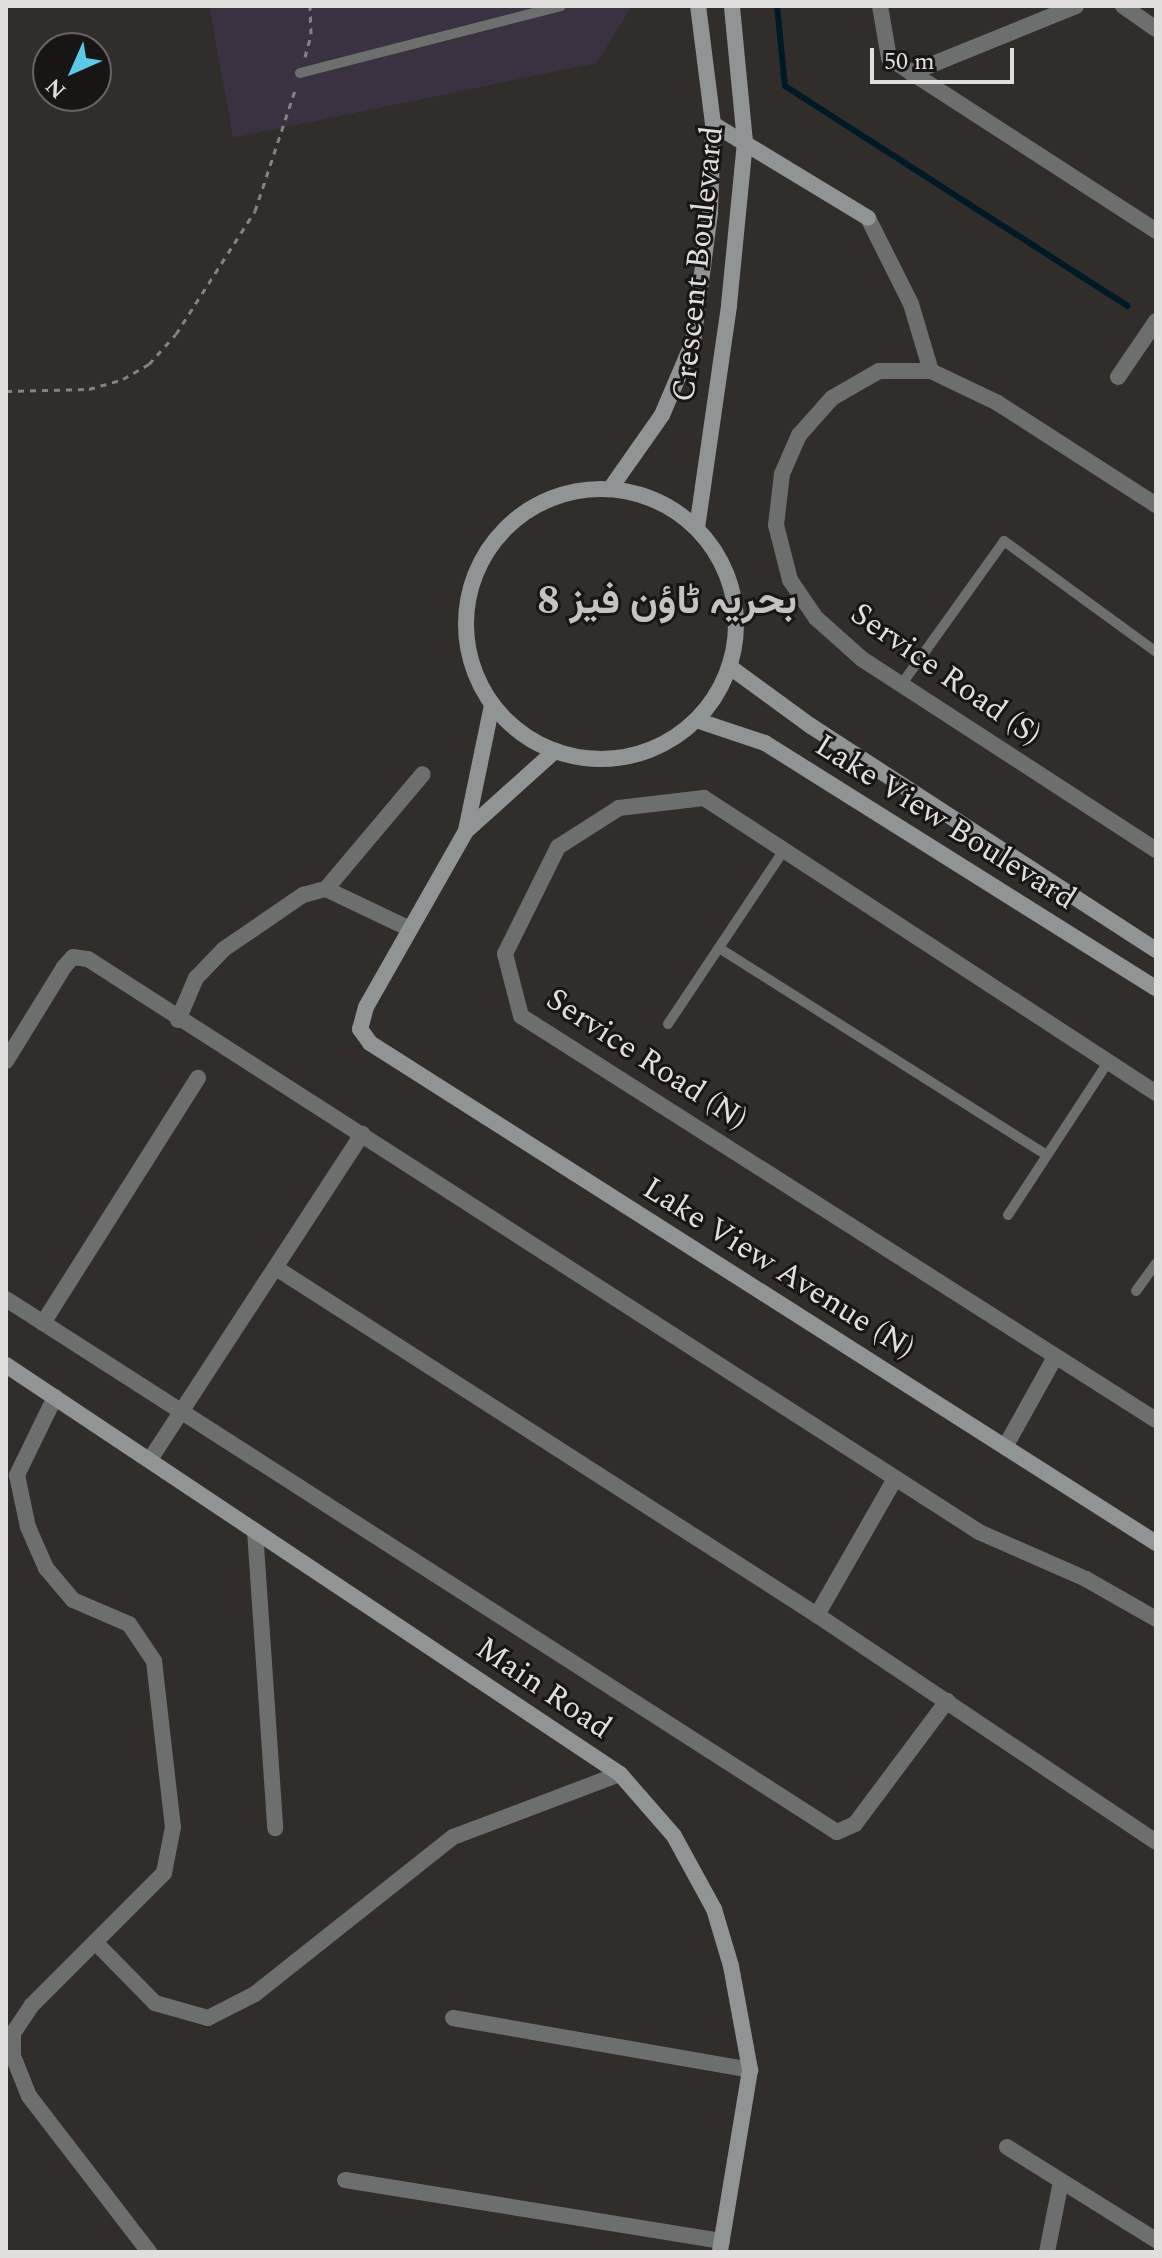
<!DOCTYPE html>
<html>
<head>
<meta charset="utf-8">
<style>
	body { margin:0 }
	#map { position:relative; width:1162px; height:2258px; overflow:hidden; background:#302d2b; font-family:Spectral,Vazirmatn,serif }
	div>[style] { position:absolute }
	[style*='--x'] { left:calc(var(--x)*1px); top:calc(var(--y)*1px); width:calc(var(--w)*1px); rotate:calc(var(--a)*1deg) }
	.commercial>* { inset:0; background:#3a3141 }
	.stream>* { height:6px; margin:-3px; padding:0 3px; transform-origin:3px; border-radius:3px; background:#001926 }
	.path>* { height:3px; margin-top:-1.5px; transform-origin:0; background:repeating-linear-gradient(90deg,#858381 0 6px,transparent 0 12px) }
	.lane>* { height:10px; margin:-5px; padding:0 5px; transform-origin:5px; border-radius:5px; background:#6d6f6f }
	.street>* { height:16px; margin:-8px; padding:0 8px; transform-origin:8px; border-radius:8px; background:#6d6f6f }
	.secondary>* { height:16px; margin:-8px; padding:0 8px; transform-origin:8px; border-radius:8px; background:#909494 }
	.secondary>.ring { margin:-8px; padding:0; box-sizing:content-box; background:none; border:16px solid #909494; border-radius:50% }
	span { translate:-50% -50%; white-space:nowrap; text-align:center; line-height:1.15; -webkit-text-stroke:6px #171615; paint-order:stroke }
	.street-label { font-size:32px; color:#e1dfde }
	.district-label { font-size:40px; color:#c6c2bf; font-weight:700 }
	.frame { position:absolute; inset:0; border:8px solid #e1dfde; pointer-events:none }
	.north { position:absolute; left:32px; top:32px; width:80px; height:80px; box-sizing:border-box; background:#171615; border:2px solid #686665; border-radius:50%; rotate:225deg; font-size:22px; font-weight:700; line-height:32px; text-align:center; color:#e1dfde }
	.north::after { content:''; display:block; margin:auto; width:28px; height:36px; background:#5bc8e6; clip-path:polygon(50% 0,100% 100%,50% 72%,0 100%) }
	.scale { position:absolute; left:870px; top:48px; width:144px; height:36px; box-sizing:border-box; border:4px solid #e1dfde; border-top:0; padding-left:10px; font-size:24px; line-height:28px; white-space:nowrap; color:#e1dfde; -webkit-text-stroke:6px #171615; paint-order:stroke }
</style>
</head>
<body>
<div id="map">
	<div class="commercial">
		<div style="clip-path:polygon(209px 6px,632px 6px,597px 63px,233px 138px)"></div>
	</div>
	<div class="stream">
		<div style="--x:777;--y:6;--w:80;--a:84.3"></div>
		<div style="--x:785;--y:86;--w:407;--a:32.7"></div>
	</div>
	<div class="path">
		<div style="--x:305;--y:57;--w:24;--a:-75"></div>
		<div style="--x:311;--y:34;--w:28;--a:-92"></div>
		<div style="--x:6;--y:391;--w:83;--a:-1.4"></div>
		<div style="--x:89;--y:389;--w:35;--a:-16"></div>
		<div style="--x:123;--y:379;--w:30;--a:-30"></div>
		<div style="--x:149;--y:364;--w:40;--a:-48"></div>
		<div style="--x:176;--y:334;--w:146;--a:-57.3"></div>
		<div style="--x:255;--y:211;--w:131;--a:-71.7"></div>
	</div>
	<div class="lane">
		<div style="--x:300;--y:73;--w:269;--a:-14.4"></div>
		<div style="--x:901;--y:685;--w:177;--a:-54.4"></div>
		<div style="--x:1004;--y:541;--w:188;--a:36.1"></div>
		<div style="--x:719;--y:948;--w:388;--a:32.3"></div>
		<div style="--x:668;--y:1024;--w:209;--a:-56.3"></div>
		<div style="--x:1008;--y:1215;--w:183;--a:-56.8"></div>
		<div style="--x:1136;--y:1291;--w:34;--a:-54"></div>
	</div>
	<div class="street">
		<div style="--x:880;--y:6;--w:53;--a:80.2"></div>
		<div style="--x:889;--y:58;--w:318;--a:32.9"></div>
		<div style="--x:1123;--y:6;--w:40;--a:34.9"></div>
		<div style="--x:911;--y:73;--w:178;--a:-22.1"></div>
		<div style="--x:868;--y:218;--w:96;--a:63.4"></div>
		<div style="--x:911;--y:304;--w:70;--a:73.4"></div>
		<div style="--x:1118;--y:377;--w:68;--a:-55.8"></div>
		<div style="--x:1156;--y:505;--w:188;--a:-147.2"></div>
		<div style="--x:998;--y:403;--w:74;--a:-154.5"></div>
		<div style="--x:931;--y:371;--w:52;--a:180"></div>
		<div style="--x:879;--y:371;--w:54;--a:150.1"></div>
		<div style="--x:832;--y:398;--w:50;--a:131.7"></div>
		<div style="--x:799;--y:435;--w:43;--a:113.6"></div>
		<div style="--x:782;--y:474;--w:51;--a:96.7"></div>
		<div style="--x:776;--y:525;--w:57;--a:75.7"></div>
		<div style="--x:790;--y:580;--w:46;--a:55.6"></div>
		<div style="--x:816;--y:618;--w:62;--a:41.7"></div>
		<div style="--x:862;--y:659;--w:351;--a:33"></div>
		<div style="--x:326;--y:889;--w:150;--a:-49.9"></div>
		<div style="--x:178;--y:1020;--w:46;--a:-66.8"></div>
		<div style="--x:196;--y:978;--w:40;--a:-46"></div>
		<div style="--x:224;--y:949;--w:96;--a:-34.4"></div>
		<div style="--x:303;--y:895;--w:24;--a:-15"></div>
		<div style="--x:326;--y:889;--w:93;--a:25.5"></div>
		<div style="--x:6;--y:1061;--w:110;--a:-58.3"></div>
		<div style="--x:64;--y:967;--w:13;--a:-48"></div>
		<div style="--x:73;--y:957;--w:15;--a:8"></div>
		<div style="--x:88;--y:959;--w:1059;--a:32.74"></div>
		<div style="--x:979;--y:1532;--w:117;--a:23.7"></div>
		<div style="--x:1086;--y:1579;--w:81;--a:29.7"></div>
		<div style="--x:1156;--y:1093;--w:540;--a:-146.87"></div>
		<div style="--x:704;--y:798;--w:86;--a:173.3"></div>
		<div style="--x:619;--y:808;--w:72;--a:147.4"></div>
		<div style="--x:558;--y:847;--w:119;--a:116.4"></div>
		<div style="--x:505;--y:954;--w:64;--a:75.5"></div>
		<div style="--x:521;--y:1016;--w:753;--a:32.47"></div>
		<div style="--x:276;--y:1268;--w:643;--a:32.68"></div>
		<div style="--x:817;--y:1615;--w:408;--a:33.8"></div>
		<div style="--x:6;--y:1299;--w:987;--a:32.68"></div>
		<div style="--x:837;--y:1832;--w:20;--a:-24"></div>
		<div style="--x:855;--y:1824;--w:154;--a:-53.2"></div>
		<div style="--x:43;--y:1323;--w:290;--a:-57.7"></div>
		<div style="--x:55;--y:1397;--w:87;--a:116"></div>
		<div style="--x:17;--y:1475;--w:53;--a:78.1"></div>
		<div style="--x:28;--y:1527;--w:45;--a:66.3"></div>
		<div style="--x:46;--y:1568;--w:42;--a:49.8"></div>
		<div style="--x:73;--y:1600;--w:61;--a:23.2"></div>
		<div style="--x:129;--y:1624;--w:45;--a:56"></div>
		<div style="--x:154;--y:1661;--w:167;--a:83.5"></div>
		<div style="--x:173;--y:1827;--w:47;--a:101.1"></div>
		<div style="--x:164;--y:1873;--w:187;--a:135"></div>
		<div style="--x:32;--y:2005;--w:34;--a:124"></div>
		<div style="--x:13;--y:2033;--w:23;--a:90"></div>
		<div style="--x:13;--y:2056;--w:43;--a:68.2"></div>
		<div style="--x:29;--y:2096;--w:197;--a:52.4"></div>
		<div style="--x:1005;--y:1447;--w:103;--a:-60.9"></div>
		<div style="--x:151;--y:1458;--w:387;--a:-56.9"></div>
		<div style="--x:255;--y:1531;--w:298;--a:86.1"></div>
		<div style="--x:817;--y:1615;--w:157;--a:-60.2"></div>
		<div style="--x:97;--y:1944;--w:83;--a:45.5"></div>
		<div style="--x:155;--y:2003;--w:55;--a:15.8"></div>
		<div style="--x:208;--y:2018;--w:53;--a:-27.1"></div>
		<div style="--x:255;--y:1994;--w:253;--a:-38.4"></div>
		<div style="--x:453;--y:1837;--w:178;--a:-20.7"></div>
		<div style="--x:453;--y:2018;--w:302;--a:9.9"></div>
		<div style="--x:1007;--y:2147;--w:176;--a:32"></div>
		<div style="--x:345;--y:2180;--w:382;--a:9.2"></div>
		<div style="--x:1047;--y:2252;--w:72;--a:-78.8"></div>
	</div>
	<div class="secondary">
		<div style="--x:713;--y:124;--w:181;--a:31.2"></div>
		<div class="ring" style="left:466px;top:489px;width:254px;height:254px"></div>
		<div style="--x:610;--y:489;--w:90;--a:-54.9"></div>
		<div style="--x:662;--y:415;--w:79;--a:-67"></div>
		<div style="--x:693;--y:342;--w:131;--a:-82.5"></div>
		<div style="--x:710;--y:212;--w:88;--a:-88"></div>
		<div style="--x:713;--y:124;--w:119;--a:-97.2"></div>
		<div style="--x:697;--y:528;--w:225;--a:-81.8"></div>
		<div style="--x:729;--y:305;--w:164;--a:-84.4"></div>
		<div style="--x:745;--y:142;--w:137;--a:-95.5"></div>
		<div style="--x:730;--y:667;--w:100;--a:36.1"></div>
		<div style="--x:811;--y:726;--w:411;--a:33"></div>
		<div style="--x:492;--y:705;--w:129;--a:101.7"></div>
		<div style="--x:466;--y:831;--w:202;--a:119.6"></div>
		<div style="--x:366;--y:1007;--w:23;--a:105"></div>
		<div style="--x:360;--y:1029;--w:17;--a:54"></div>
		<div style="--x:370;--y:1043;--w:932;--a:32.46"></div>
		<div style="--x:696;--y:720;--w:73;--a:18.4"></div>
		<div style="--x:765;--y:743;--w:461;--a:32.1"></div>
		<div style="--x:466;--y:831;--w:120;--a:-42"></div>
		<div style="--x:6;--y:1365;--w:738;--a:33.67"></div>
		<div style="--x:620;--y:1774;--w:82;--a:48.9"></div>
		<div style="--x:674;--y:1836;--w:83;--a:61.3"></div>
		<div style="--x:714;--y:1909;--w:59;--a:73.4"></div>
		<div style="--x:731;--y:1966;--w:106;--a:79.6"></div>
		<div style="--x:750;--y:2070;--w:184;--a:99.4"></div>
	</div>
	<div class="street-label">
		<span style="left:699px;top:264px;rotate:-84deg">Crescent Boulevard</span>
		<span style="left:945px;top:675px;rotate:35deg">Service Road (S)</span>
		<span style="left:945px;top:823px;rotate:32deg">Lake View Boulevard</span>
		<span style="left:646px;top:1060px;rotate:33deg">Service Road (N)</span>
		<span style="left:778px;top:1269px;rotate:32deg">Lake View Avenue (N)</span>
		<span style="left:543px;top:1689px;rotate:34deg">Main Road</span>
	</div>
	<div class="district-label">
		<span style="left:667px;top:602px">بحریہ ٹاؤن فیز 8</span>
	</div>
	<div class="frame"></div>
	<div class="north">N</div>
	<div class="scale">50 m</div>
</div>
</body>
</html>
